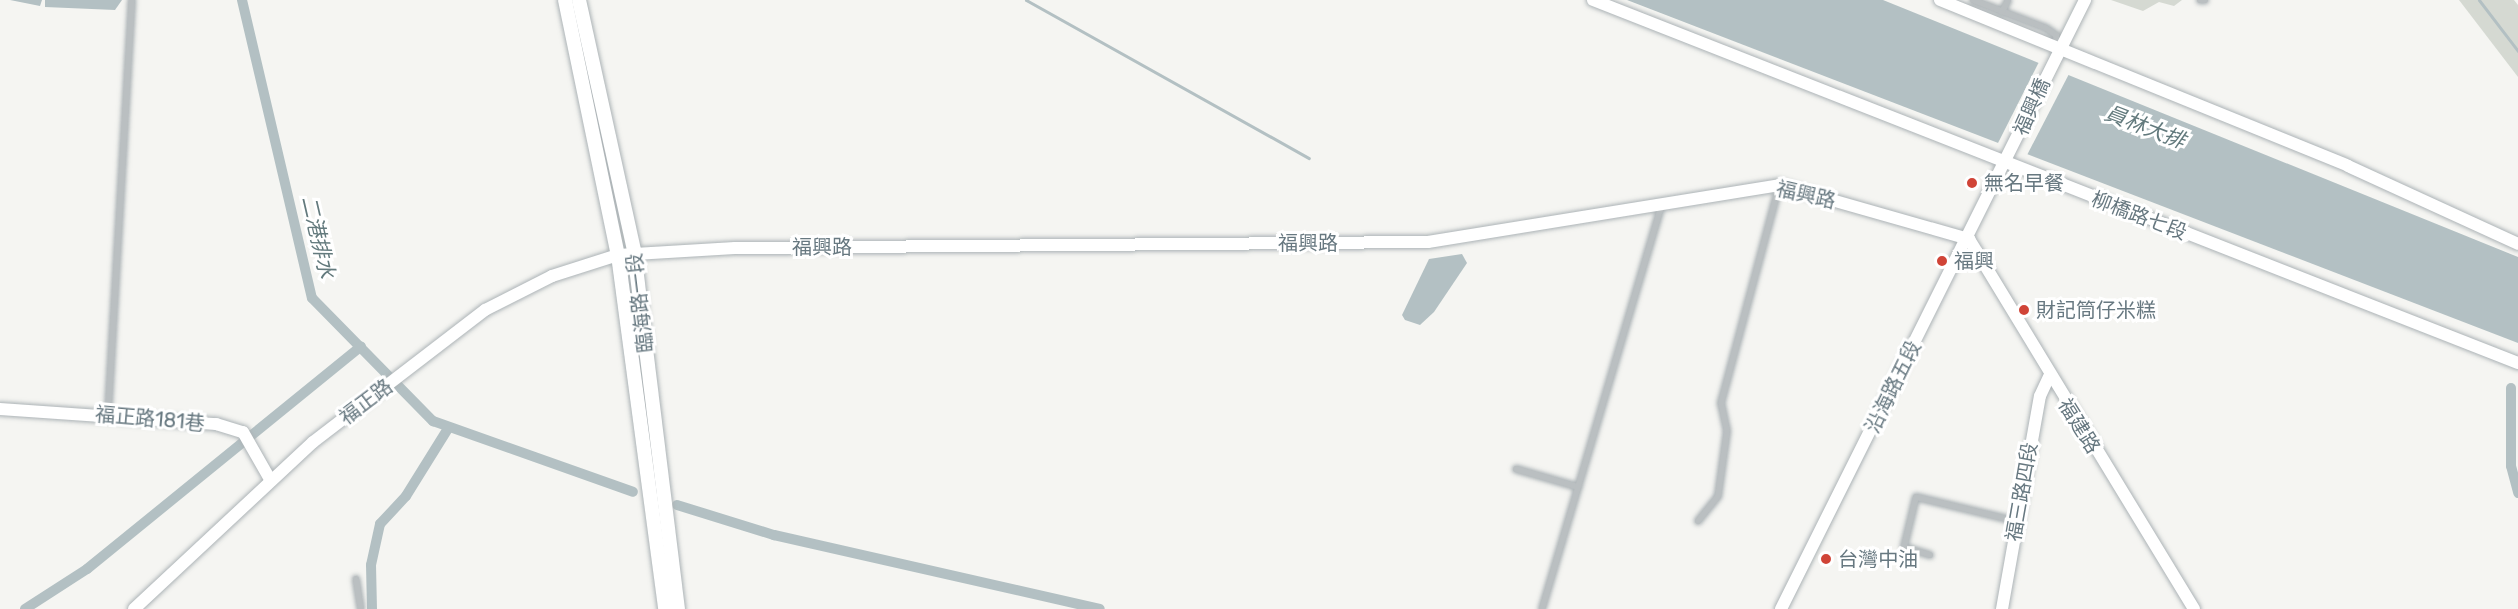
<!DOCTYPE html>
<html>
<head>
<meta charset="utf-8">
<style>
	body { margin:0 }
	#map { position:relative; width:2518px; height:609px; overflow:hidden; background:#f5f5f2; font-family:Rubik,"Noto Sans TC",sans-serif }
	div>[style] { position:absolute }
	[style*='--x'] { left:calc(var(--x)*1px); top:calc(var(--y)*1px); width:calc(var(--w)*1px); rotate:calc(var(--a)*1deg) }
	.green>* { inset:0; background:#d5d9d2 }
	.water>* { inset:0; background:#b3c0c3 }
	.pier>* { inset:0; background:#f5f5f2 }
	.stream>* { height:3px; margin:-1.5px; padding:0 1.5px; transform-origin:1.5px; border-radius:1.5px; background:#b3c0c3 }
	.canal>* { height:10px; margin:-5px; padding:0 5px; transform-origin:5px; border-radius:5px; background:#b3c0c3 }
	.roads { filter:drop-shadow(0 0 2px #acb3b6) drop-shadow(0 0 2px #acb3b6) }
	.street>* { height:6px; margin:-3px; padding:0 3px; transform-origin:3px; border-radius:3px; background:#babfc1 }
	.secondary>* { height:12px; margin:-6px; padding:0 6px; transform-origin:6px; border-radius:6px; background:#fff }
	.primary>* { height:14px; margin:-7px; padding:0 7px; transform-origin:7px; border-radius:7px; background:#fff }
	.dots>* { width:16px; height:16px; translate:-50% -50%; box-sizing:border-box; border:3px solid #fff; border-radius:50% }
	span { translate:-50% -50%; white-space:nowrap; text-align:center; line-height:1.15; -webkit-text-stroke:6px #fff; paint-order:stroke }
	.street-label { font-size:20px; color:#677880 }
	.poi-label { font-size:20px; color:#677880 }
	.left { translate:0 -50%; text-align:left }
	.water-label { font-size:21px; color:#637a7d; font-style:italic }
</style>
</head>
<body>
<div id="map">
	<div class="green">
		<div style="clip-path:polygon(2111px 0,2182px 0,2174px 6px,2159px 2px,2143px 11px)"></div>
		<div style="clip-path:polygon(2459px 0,2514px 0,2518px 5px,2518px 77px)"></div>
	</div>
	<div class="water">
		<div style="clip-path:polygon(10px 0,42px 0,40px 6px)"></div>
		<div style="clip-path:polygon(45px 0,122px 0,115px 10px,45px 7px)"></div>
		<div style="clip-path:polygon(1627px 0,1883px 0,2518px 257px,2518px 343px)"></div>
		<div style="clip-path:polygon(1462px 254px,1467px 263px,1434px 312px,1420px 325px,1405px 320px,1402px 315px,1429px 259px)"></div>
	</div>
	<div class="pier">
		<div style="clip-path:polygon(2040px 60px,2070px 72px,2025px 159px,1996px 147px)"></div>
	</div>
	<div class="stream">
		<div style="--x:1026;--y:0;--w:324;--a:29.2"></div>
		<div style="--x:2479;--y:0;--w:64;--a:52.6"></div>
	</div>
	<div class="canal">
		<div style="--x:242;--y:0;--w:306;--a:76.8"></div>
		<div style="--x:312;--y:298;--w:173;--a:45.5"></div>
		<div style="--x:433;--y:421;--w:212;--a:19.5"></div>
		<div style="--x:2511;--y:388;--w:78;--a:90"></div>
		<div style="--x:2511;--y:466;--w:28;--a:75"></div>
		<div style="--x:677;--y:505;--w:102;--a:17.2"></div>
		<div style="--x:774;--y:535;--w:334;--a:12.8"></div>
		<div style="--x:25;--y:609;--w:74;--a:-32.8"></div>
		<div style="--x:87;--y:569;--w:353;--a:-39.1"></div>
		<div style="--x:372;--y:609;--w:44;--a:-91.3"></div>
		<div style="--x:371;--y:565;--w:42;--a:-77.6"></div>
		<div style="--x:380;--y:524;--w:38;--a:-47"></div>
		<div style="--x:406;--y:496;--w:81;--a:-58.1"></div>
	</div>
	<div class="roads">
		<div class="street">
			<div style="--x:1973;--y:0;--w:78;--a:21"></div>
			<div style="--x:2046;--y:28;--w:12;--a:35"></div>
			<div style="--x:2056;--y:35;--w:12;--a:85"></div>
			<div style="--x:2200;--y:0;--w:5;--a:0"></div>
			<div style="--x:2002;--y:12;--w:13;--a:-63"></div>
			<div style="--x:108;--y:414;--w:415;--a:-86.7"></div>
			<div style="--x:1516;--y:469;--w:65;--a:16.2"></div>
			<div style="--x:1698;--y:521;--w:32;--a:-51"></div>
			<div style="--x:1718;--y:496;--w:66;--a:-82.1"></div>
			<div style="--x:1727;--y:431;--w:29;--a:-102"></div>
			<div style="--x:1721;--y:403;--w:225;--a:-75"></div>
			<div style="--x:1930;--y:555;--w:27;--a:-163"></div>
			<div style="--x:1904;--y:547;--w:51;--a:-76.5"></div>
			<div style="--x:1916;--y:497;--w:103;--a:13.5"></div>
			<div style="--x:356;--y:579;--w:30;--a:81"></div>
			<div style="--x:1542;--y:609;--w:421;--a:-73.5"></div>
		</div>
		<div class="secondary">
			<div style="--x:1593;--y:0;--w:994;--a:21.43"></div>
			<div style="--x:1940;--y:0;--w:440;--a:22.1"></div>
			<div style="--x:2348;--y:166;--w:187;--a:24.6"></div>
			<div style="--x:0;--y:409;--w:217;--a:4"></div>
			<div style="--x:216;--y:424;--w:28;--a:17"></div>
			<div style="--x:243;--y:432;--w:56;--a:60.3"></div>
			<div style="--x:134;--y:609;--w:245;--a:-43"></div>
			<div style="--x:313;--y:442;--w:217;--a:-37.5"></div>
			<div style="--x:485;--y:310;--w:75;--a:-26.9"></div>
			<div style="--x:552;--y:276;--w:69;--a:-17.7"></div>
			<div style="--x:618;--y:255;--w:117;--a:-3.4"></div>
			<div style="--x:735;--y:248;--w:693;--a:-0.5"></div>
			<div style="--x:1428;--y:242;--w:356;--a:-9.2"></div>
			<div style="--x:1779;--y:185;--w:198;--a:15.9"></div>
			<div style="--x:1969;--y:239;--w:433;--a:58.7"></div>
			<div style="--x:1781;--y:609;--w:681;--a:-63.47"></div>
			<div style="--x:2002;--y:609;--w:216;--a:-79.9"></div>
			<div style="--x:2040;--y:396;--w:21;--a:-65"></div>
		</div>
		<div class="primary">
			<div style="--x:565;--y:0;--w:260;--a:78.3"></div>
			<div style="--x:618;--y:255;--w:357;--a:82.4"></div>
			<div style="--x:579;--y:0;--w:257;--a:77.6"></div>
			<div style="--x:634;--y:251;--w:361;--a:83"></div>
		</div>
	</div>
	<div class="dots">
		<div style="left:1972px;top:183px;background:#d04437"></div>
		<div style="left:1942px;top:261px;background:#d04437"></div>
		<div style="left:2024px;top:310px;background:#d04437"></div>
		<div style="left:1826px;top:559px;background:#d04437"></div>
	</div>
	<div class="street-label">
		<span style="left:2032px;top:107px;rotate:-66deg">福興橋</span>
		<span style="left:1806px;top:195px;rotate:13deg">福興路</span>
		<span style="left:2139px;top:216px;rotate:21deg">柳橋路七段</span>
		<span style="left:1308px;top:243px">福興路</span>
		<span style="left:822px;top:247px">福興路</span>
		<span style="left:640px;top:303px;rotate:-97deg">臨海路一段</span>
		<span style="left:1893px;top:387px;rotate:-64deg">沿海路五段</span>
		<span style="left:366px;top:402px;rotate:-37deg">福正路</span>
		<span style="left:150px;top:419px;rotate:5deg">福正路181巷</span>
		<span style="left:2079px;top:426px;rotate:58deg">福建路</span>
		<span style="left:2022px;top:492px;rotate:-80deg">福三路四段</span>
	</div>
	<div class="poi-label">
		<span class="left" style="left:1984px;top:183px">無名早餐</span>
		<span class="left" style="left:1954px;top:261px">福興</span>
		<span class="left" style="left:2036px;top:310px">財記筒仔米糕</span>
		<span class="left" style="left:1838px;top:559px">台灣中油</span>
	</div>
	<div class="water-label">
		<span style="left:2145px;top:127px;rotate:21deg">員林大排</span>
		<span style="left:318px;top:237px;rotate:77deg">二港排水</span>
	</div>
</div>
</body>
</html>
